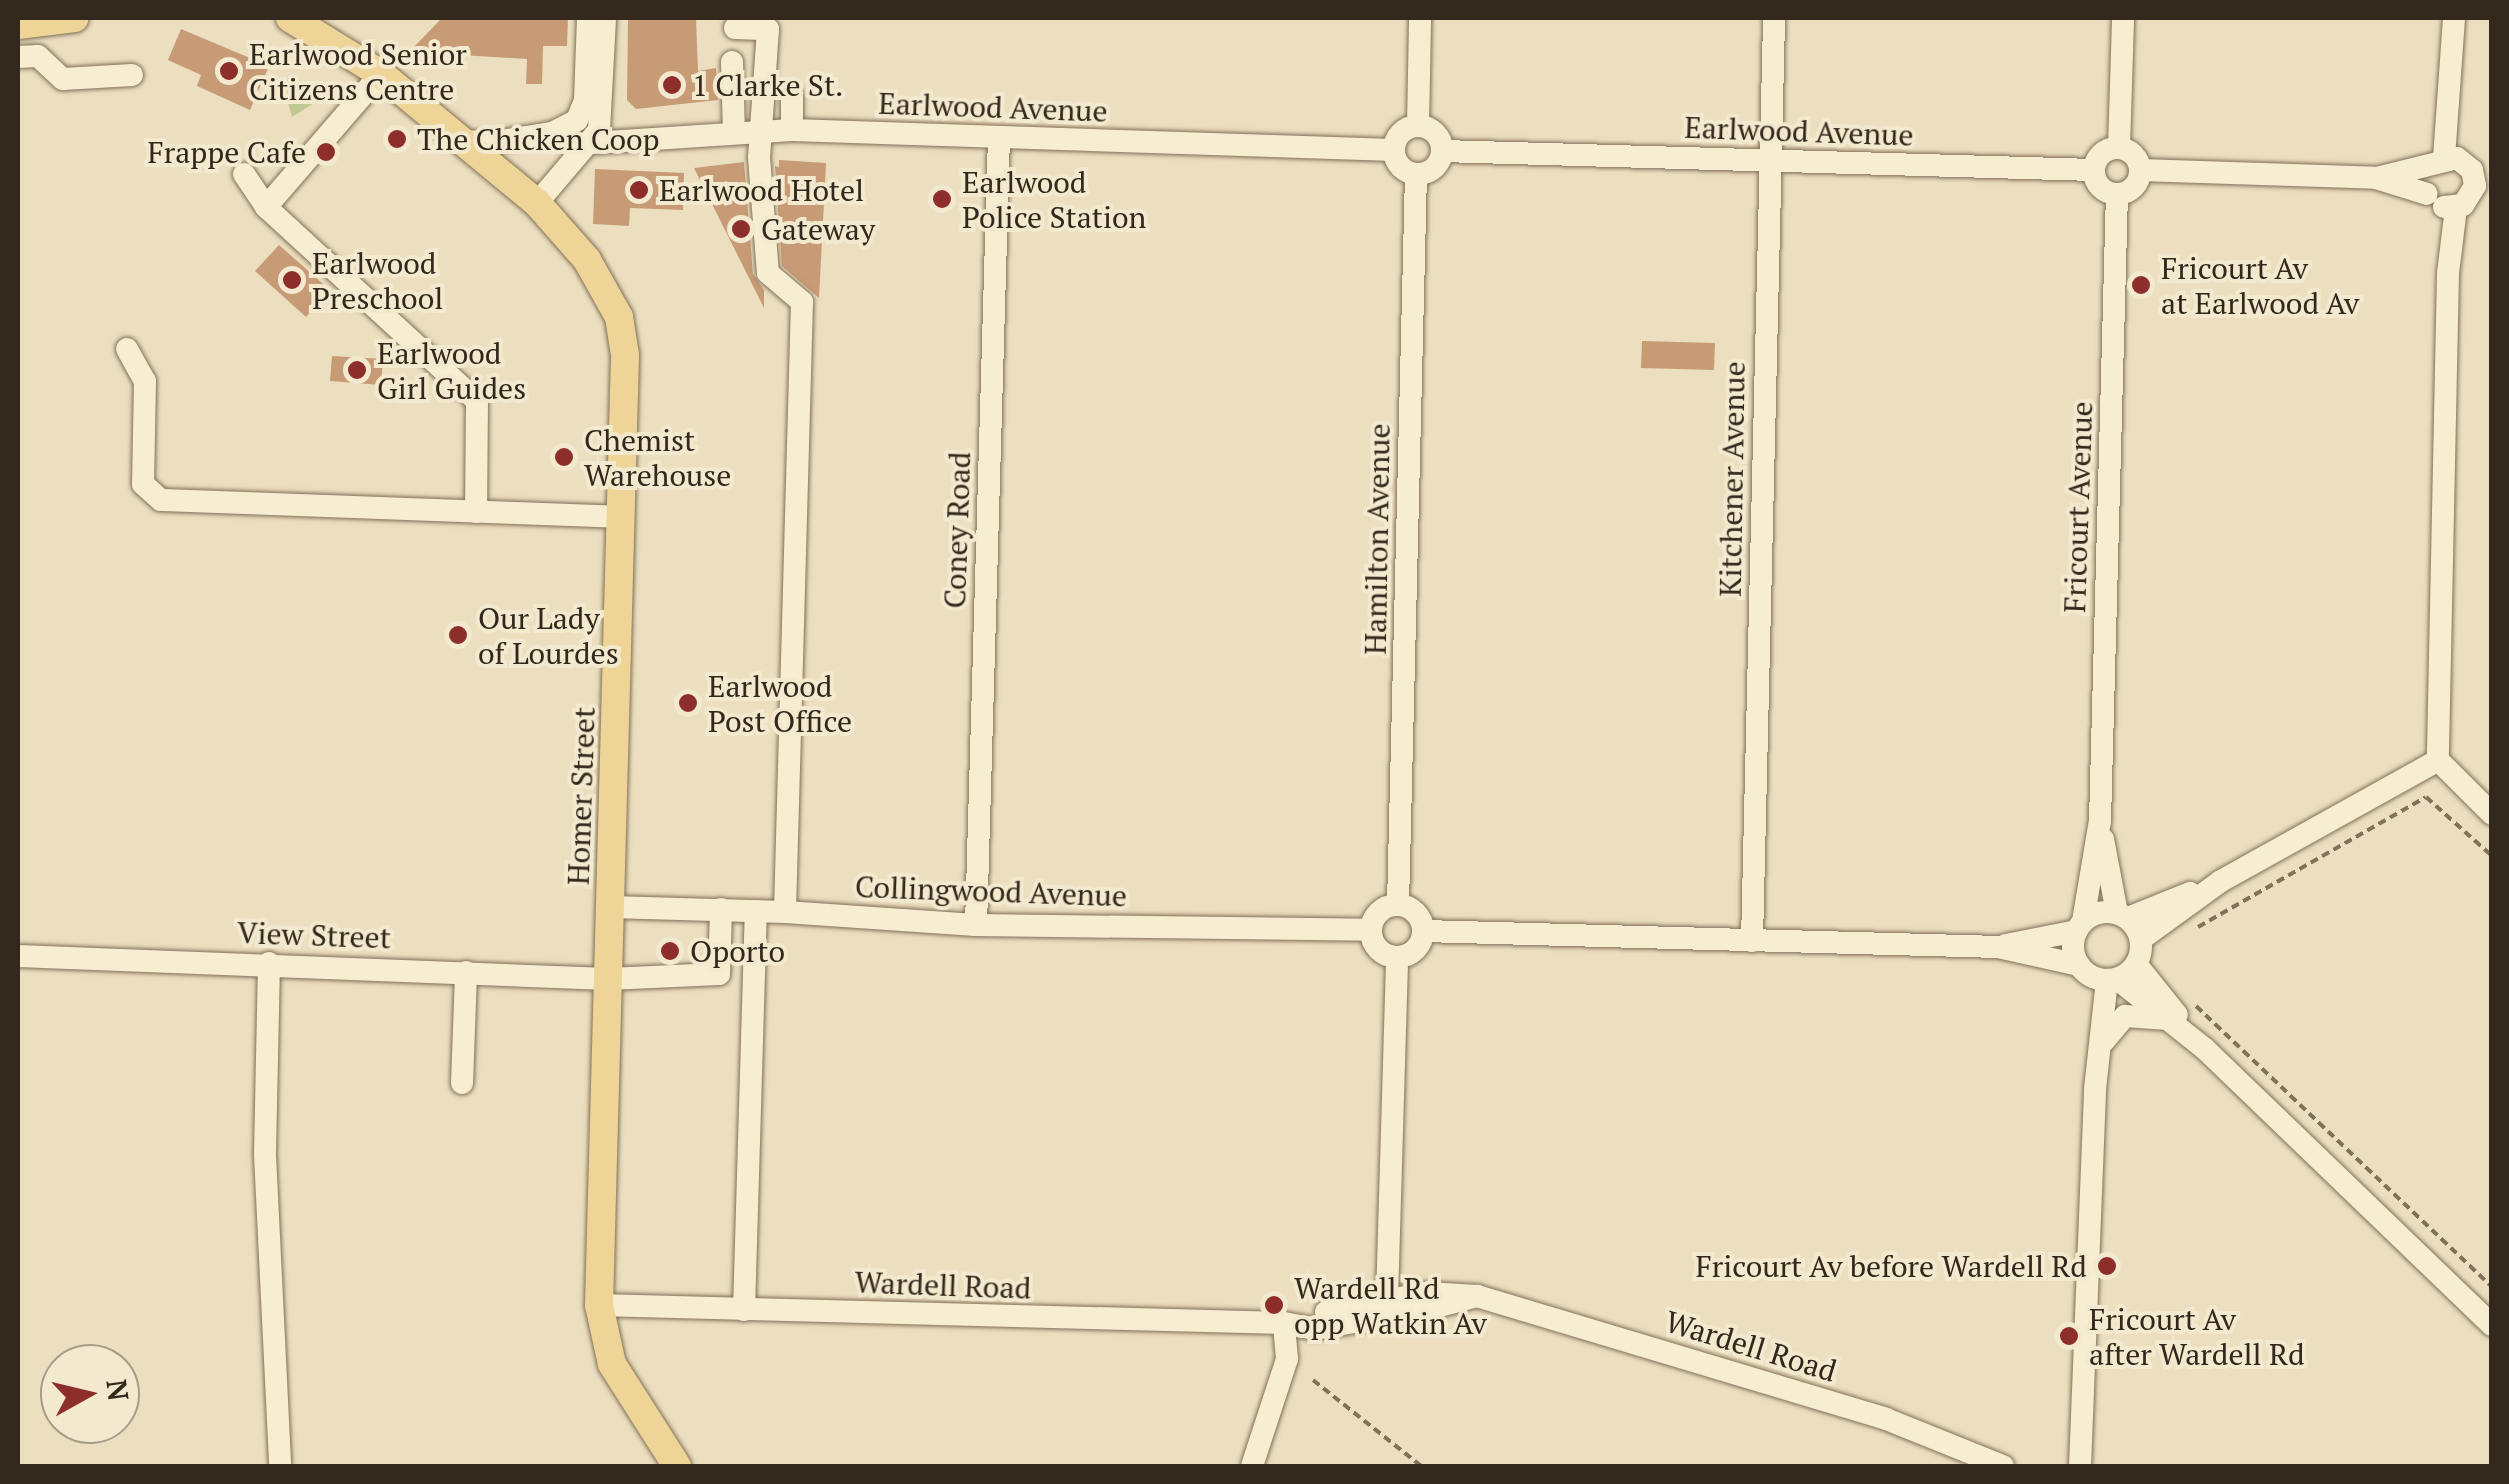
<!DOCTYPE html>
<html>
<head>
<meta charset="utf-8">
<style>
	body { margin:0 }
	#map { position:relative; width:2509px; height:1484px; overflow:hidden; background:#ebdfbf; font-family:"PT Serif",serif }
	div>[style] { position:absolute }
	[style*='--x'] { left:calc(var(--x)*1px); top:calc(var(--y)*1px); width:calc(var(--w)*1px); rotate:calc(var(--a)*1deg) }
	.green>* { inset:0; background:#c0c894 }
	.building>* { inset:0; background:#c79b76 }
	.path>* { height:4px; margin-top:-2px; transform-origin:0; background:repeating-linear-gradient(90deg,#827058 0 8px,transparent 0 13px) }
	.roads { filter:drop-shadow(0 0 2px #827058) drop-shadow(0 0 2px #827058) }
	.minor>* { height:22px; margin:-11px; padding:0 11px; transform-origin:11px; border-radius:11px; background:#f7edd1 }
	.minor>.ring { margin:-11px; padding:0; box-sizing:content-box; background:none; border:22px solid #f7edd1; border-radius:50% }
	.major>* { height:28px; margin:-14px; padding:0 14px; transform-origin:14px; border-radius:14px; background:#eed597 }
	.dots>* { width:28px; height:28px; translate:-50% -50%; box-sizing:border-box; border:5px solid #f3e9ce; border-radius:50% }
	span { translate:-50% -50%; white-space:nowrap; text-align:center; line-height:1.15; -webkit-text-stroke:8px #f3e9ce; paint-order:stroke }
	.poi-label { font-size:30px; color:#33281c }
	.left { translate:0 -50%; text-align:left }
	.right { translate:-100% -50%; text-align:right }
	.street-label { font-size:30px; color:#33281c }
	.frame { position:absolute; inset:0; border:20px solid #33281c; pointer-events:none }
	.north { position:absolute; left:40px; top:1344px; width:100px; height:100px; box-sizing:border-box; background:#f3e9ce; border:2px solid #a69c87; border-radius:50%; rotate:82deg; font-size:28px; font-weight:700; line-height:40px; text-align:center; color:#33281c }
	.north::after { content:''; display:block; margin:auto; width:35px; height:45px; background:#8e2e2b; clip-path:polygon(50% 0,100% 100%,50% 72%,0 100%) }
</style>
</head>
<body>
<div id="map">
	<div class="green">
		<div style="clip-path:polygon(291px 76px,315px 88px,314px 103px,292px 117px,287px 99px,279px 95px,275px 99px,270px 92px,275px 82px)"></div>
	</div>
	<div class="building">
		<div style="clip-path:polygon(442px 18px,568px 18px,567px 46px,543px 46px,542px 84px,526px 84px,527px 59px,409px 52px)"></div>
		<div style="clip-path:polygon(628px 18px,696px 18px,698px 71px,716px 68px,718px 100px,636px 109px,627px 100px)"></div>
		<div style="clip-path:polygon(181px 29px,269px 66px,250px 110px,197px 86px,201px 75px,168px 60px)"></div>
		<div style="clip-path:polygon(779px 160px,826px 163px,819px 298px,782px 266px,775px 166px,779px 167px)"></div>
		<div style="clip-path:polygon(744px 162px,753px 274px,764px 290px,764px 308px,694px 168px)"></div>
		<div style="clip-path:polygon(595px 169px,684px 173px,683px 210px,630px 208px,629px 226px,593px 224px)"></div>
		<div style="clip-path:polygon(279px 245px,330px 290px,306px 317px,255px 271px)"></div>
		<div style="clip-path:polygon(1642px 341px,1715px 343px,1714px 370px,1641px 368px)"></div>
		<div style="clip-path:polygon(332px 356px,383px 359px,381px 385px,330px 381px)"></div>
	</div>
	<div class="path">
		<div style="--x:2198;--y:927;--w:262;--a:-29.7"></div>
		<div style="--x:2426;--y:797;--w:89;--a:41.8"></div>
		<div style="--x:2196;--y:1006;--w:408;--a:43.5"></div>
		<div style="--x:1313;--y:1380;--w:138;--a:38.5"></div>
	</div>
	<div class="roads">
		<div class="minor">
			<div style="--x:735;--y:28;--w:33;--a:2"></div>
			<div style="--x:768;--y:29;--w:128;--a:94"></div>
			<div style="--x:759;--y:157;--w:116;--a:85.6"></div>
			<div style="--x:768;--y:273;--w:45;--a:40.5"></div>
			<div style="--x:802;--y:302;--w:610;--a:91.6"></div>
			<div style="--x:18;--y:57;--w:20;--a:-3"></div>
			<div style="--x:38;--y:56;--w:34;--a:43"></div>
			<div style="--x:63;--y:79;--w:69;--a:-3.3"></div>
			<div style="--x:732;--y:62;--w:70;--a:88.4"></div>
			<div style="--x:1418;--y:126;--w:108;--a:-88.9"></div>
			<div class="ring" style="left:1394px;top:126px;width:26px;height:26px"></div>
			<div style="--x:792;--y:130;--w:33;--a:-90"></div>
			<div style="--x:466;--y:141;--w:22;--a:5"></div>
			<div style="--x:488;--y:143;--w:65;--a:-8.9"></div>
			<div style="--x:552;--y:133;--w:28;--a:-27"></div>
			<div style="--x:577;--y:120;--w:22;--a:-68"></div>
			<div style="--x:585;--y:100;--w:82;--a:-87.9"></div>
			<div style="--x:592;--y:143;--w:200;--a:-3.7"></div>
			<div style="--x:792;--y:130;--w:602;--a:1.9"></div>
			<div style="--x:2119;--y:148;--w:130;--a:-88.2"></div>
			<div class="ring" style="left:2094px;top:148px;width:24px;height:24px"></div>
			<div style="--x:1442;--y:151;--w:652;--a:1.67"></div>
			<div style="--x:2444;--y:158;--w:140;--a:-85.9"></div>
			<div style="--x:2140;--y:170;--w:236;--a:1.9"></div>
			<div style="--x:2376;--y:178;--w:53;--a:17.4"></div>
			<div style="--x:244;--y:174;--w:40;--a:56"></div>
			<div style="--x:266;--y:207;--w:287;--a:42.6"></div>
			<div style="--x:477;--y:401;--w:111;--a:90.5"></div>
			<div style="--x:2377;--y:178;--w:82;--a:-14"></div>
			<div style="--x:2457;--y:158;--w:19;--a:39"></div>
			<div style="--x:2472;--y:170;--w:16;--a:79"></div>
			<div style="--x:2475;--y:186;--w:22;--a:122"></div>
			<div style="--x:2463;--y:205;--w:19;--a:174"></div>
			<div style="--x:537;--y:203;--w:96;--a:-49.7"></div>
			<div style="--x:599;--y:130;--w:112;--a:-86.9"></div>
			<div style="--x:266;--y:207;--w:176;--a:-49.2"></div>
			<div style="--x:2456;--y:208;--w:65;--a:97"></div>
			<div style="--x:2448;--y:273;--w:487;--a:91.2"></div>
			<div style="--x:2438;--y:760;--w:76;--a:45"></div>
			<div style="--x:127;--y:349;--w:37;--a:61"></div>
			<div style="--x:145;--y:381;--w:103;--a:91.1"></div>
			<div style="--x:143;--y:484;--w:24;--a:42"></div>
			<div style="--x:161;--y:500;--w:459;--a:2.1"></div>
			<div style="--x:2103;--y:839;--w:75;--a:79.3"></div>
			<div style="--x:1398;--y:905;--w:731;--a:-88.59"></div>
			<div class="ring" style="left:1371px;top:905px;width:30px;height:30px"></div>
			<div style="--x:610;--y:907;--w:175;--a:1.6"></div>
			<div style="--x:785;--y:912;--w:191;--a:3.9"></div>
			<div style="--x:976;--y:925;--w:395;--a:0.7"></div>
			<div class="ring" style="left:2073px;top:912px;width:46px;height:46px"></div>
			<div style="--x:2128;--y:918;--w:67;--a:-22"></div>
			<div style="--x:2083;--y:921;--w:101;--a:-80.4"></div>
			<div style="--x:2100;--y:821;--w:627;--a:-88.45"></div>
			<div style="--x:976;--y:925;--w:788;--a:-88.33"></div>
			<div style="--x:1423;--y:931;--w:575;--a:1.59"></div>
			<div style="--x:1998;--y:947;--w:83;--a:12.5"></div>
			<div style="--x:2141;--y:939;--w:99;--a:-35.9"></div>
			<div style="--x:2221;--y:881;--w:248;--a:-29.1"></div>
			<div style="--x:1752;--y:941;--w:923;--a:-88.63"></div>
			<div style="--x:2006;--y:945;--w:72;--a:-11.2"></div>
			<div style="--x:18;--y:956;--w:590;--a:2.23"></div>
			<div style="--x:608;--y:979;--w:111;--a:-2.6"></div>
			<div style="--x:719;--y:974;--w:65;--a:-88.2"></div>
			<div style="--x:269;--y:963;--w:192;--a:91.2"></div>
			<div style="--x:265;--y:1155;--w:311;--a:87.2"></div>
			<div style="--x:2136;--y:964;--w:65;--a:51.2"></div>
			<div style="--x:2117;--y:979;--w:112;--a:38.5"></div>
			<div style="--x:2205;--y:1049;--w:398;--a:43.9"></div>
			<div style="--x:2104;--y:1041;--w:33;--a:-50"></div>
			<div style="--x:2125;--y:1016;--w:39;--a:4"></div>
			<div style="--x:462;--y:1083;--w:111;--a:-87.9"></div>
			<div style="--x:1387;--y:1299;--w:342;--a:-88.3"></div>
			<div style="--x:599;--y:1305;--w:685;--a:1.51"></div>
			<div style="--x:1284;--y:1323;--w:31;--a:11"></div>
			<div style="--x:1314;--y:1329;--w:117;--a:-9.9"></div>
			<div style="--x:1429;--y:1309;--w:50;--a:-15.2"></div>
			<div style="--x:744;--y:1310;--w:399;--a:-88.3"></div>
			<div style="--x:1326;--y:1312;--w:103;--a:-10.7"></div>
			<div style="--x:1427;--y:1293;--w:50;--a:3.4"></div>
			<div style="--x:1477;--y:1296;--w:427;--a:16.7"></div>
			<div style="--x:1886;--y:1419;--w:126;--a:21.9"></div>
			<div style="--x:1252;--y:1466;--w:113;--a:-71.9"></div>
			<div style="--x:1287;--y:1359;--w:36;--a:-95"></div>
			<div style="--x:2080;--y:1466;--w:377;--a:-87.7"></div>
			<div style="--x:2095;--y:1089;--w:110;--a:-83.7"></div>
		</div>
		<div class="major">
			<div style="--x:290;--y:18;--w:107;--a:31.6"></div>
			<div style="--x:381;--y:74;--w:202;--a:39.6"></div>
			<div style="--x:537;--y:203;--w:76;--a:48.7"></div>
			<div style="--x:587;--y:260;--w:65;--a:60.7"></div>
			<div style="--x:619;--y:317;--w:39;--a:81"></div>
			<div style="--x:625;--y:356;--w:949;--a:91.57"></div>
			<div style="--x:599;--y:1305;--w:60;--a:77.6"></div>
			<div style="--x:612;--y:1364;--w:121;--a:57.5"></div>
			<div style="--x:18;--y:25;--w:57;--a:-7"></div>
		</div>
	</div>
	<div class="dots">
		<div style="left:229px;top:71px;background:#8e2e2b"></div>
		<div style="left:672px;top:85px;background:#8e2e2b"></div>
		<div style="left:397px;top:139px;background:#8e2e2b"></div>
		<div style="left:326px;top:152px;background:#8e2e2b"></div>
		<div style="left:639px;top:190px;background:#8e2e2b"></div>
		<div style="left:942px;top:199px;background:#8e2e2b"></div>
		<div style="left:741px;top:229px;background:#8e2e2b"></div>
		<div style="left:292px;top:280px;background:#8e2e2b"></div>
		<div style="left:2141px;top:285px;background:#8e2e2b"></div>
		<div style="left:357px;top:370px;background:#8e2e2b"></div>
		<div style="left:564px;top:457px;background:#8e2e2b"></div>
		<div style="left:458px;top:635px;background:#8e2e2b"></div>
		<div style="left:688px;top:703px;background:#8e2e2b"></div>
		<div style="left:670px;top:951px;background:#8e2e2b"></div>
		<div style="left:2107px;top:1266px;background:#8e2e2b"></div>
		<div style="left:1274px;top:1305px;background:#8e2e2b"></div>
		<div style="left:2069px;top:1336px;background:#8e2e2b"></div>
	</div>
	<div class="poi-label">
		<span class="left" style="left:249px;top:71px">Earlwood Senior<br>Citizens Centre</span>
		<span class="left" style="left:692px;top:85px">1 Clarke St.</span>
		<span class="left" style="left:417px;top:139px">The Chicken Coop</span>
		<span class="right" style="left:306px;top:152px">Frappe Cafe</span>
		<span class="left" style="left:962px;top:199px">Earlwood<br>Police Station</span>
		<span class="left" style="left:659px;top:190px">Earlwood Hotel</span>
		<span class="left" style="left:761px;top:229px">Gateway</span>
		<span class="left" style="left:312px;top:280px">Earlwood<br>Preschool</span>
		<span class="left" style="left:2161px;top:285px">Fricourt Av<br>at Earlwood Av</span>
		<span class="left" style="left:377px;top:370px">Earlwood<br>Girl Guides</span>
		<span class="left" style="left:584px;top:457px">Chemist<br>Warehouse</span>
		<span class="left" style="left:478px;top:635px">Our Lady<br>of Lourdes</span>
		<span class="left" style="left:708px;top:703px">Earlwood<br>Post Office</span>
		<span class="left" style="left:690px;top:951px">Oporto</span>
		<span class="right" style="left:2087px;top:1266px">Fricourt Av before Wardell Rd</span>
		<span class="left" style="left:1294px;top:1305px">Wardell Rd<br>opp Watkin Av</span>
		<span class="left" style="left:2089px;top:1336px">Fricourt Av<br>after Wardell Rd</span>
	</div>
	<div class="street-label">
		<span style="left:993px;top:107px;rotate:2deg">Earlwood Avenue</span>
		<span style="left:1799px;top:131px;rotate:2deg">Earlwood Avenue</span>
		<span style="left:1732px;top:479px;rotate:-89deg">Kitchener Avenue</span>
		<span style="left:2078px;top:507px;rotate:-88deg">Fricourt Avenue</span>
		<span style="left:957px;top:530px;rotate:-88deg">Coney Road</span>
		<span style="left:1377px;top:539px;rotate:-89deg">Hamilton Avenue</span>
		<span style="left:581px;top:796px;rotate:-88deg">Homer Street</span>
		<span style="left:991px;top:891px;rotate:2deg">Collingwood Avenue</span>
		<span style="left:314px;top:935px;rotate:2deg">View Street</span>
		<span style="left:943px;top:1285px;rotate:2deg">Wardell Road</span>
		<span style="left:1751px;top:1346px;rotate:17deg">Wardell Road</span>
	</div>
	<div class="frame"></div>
	<div class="north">N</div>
</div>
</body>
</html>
